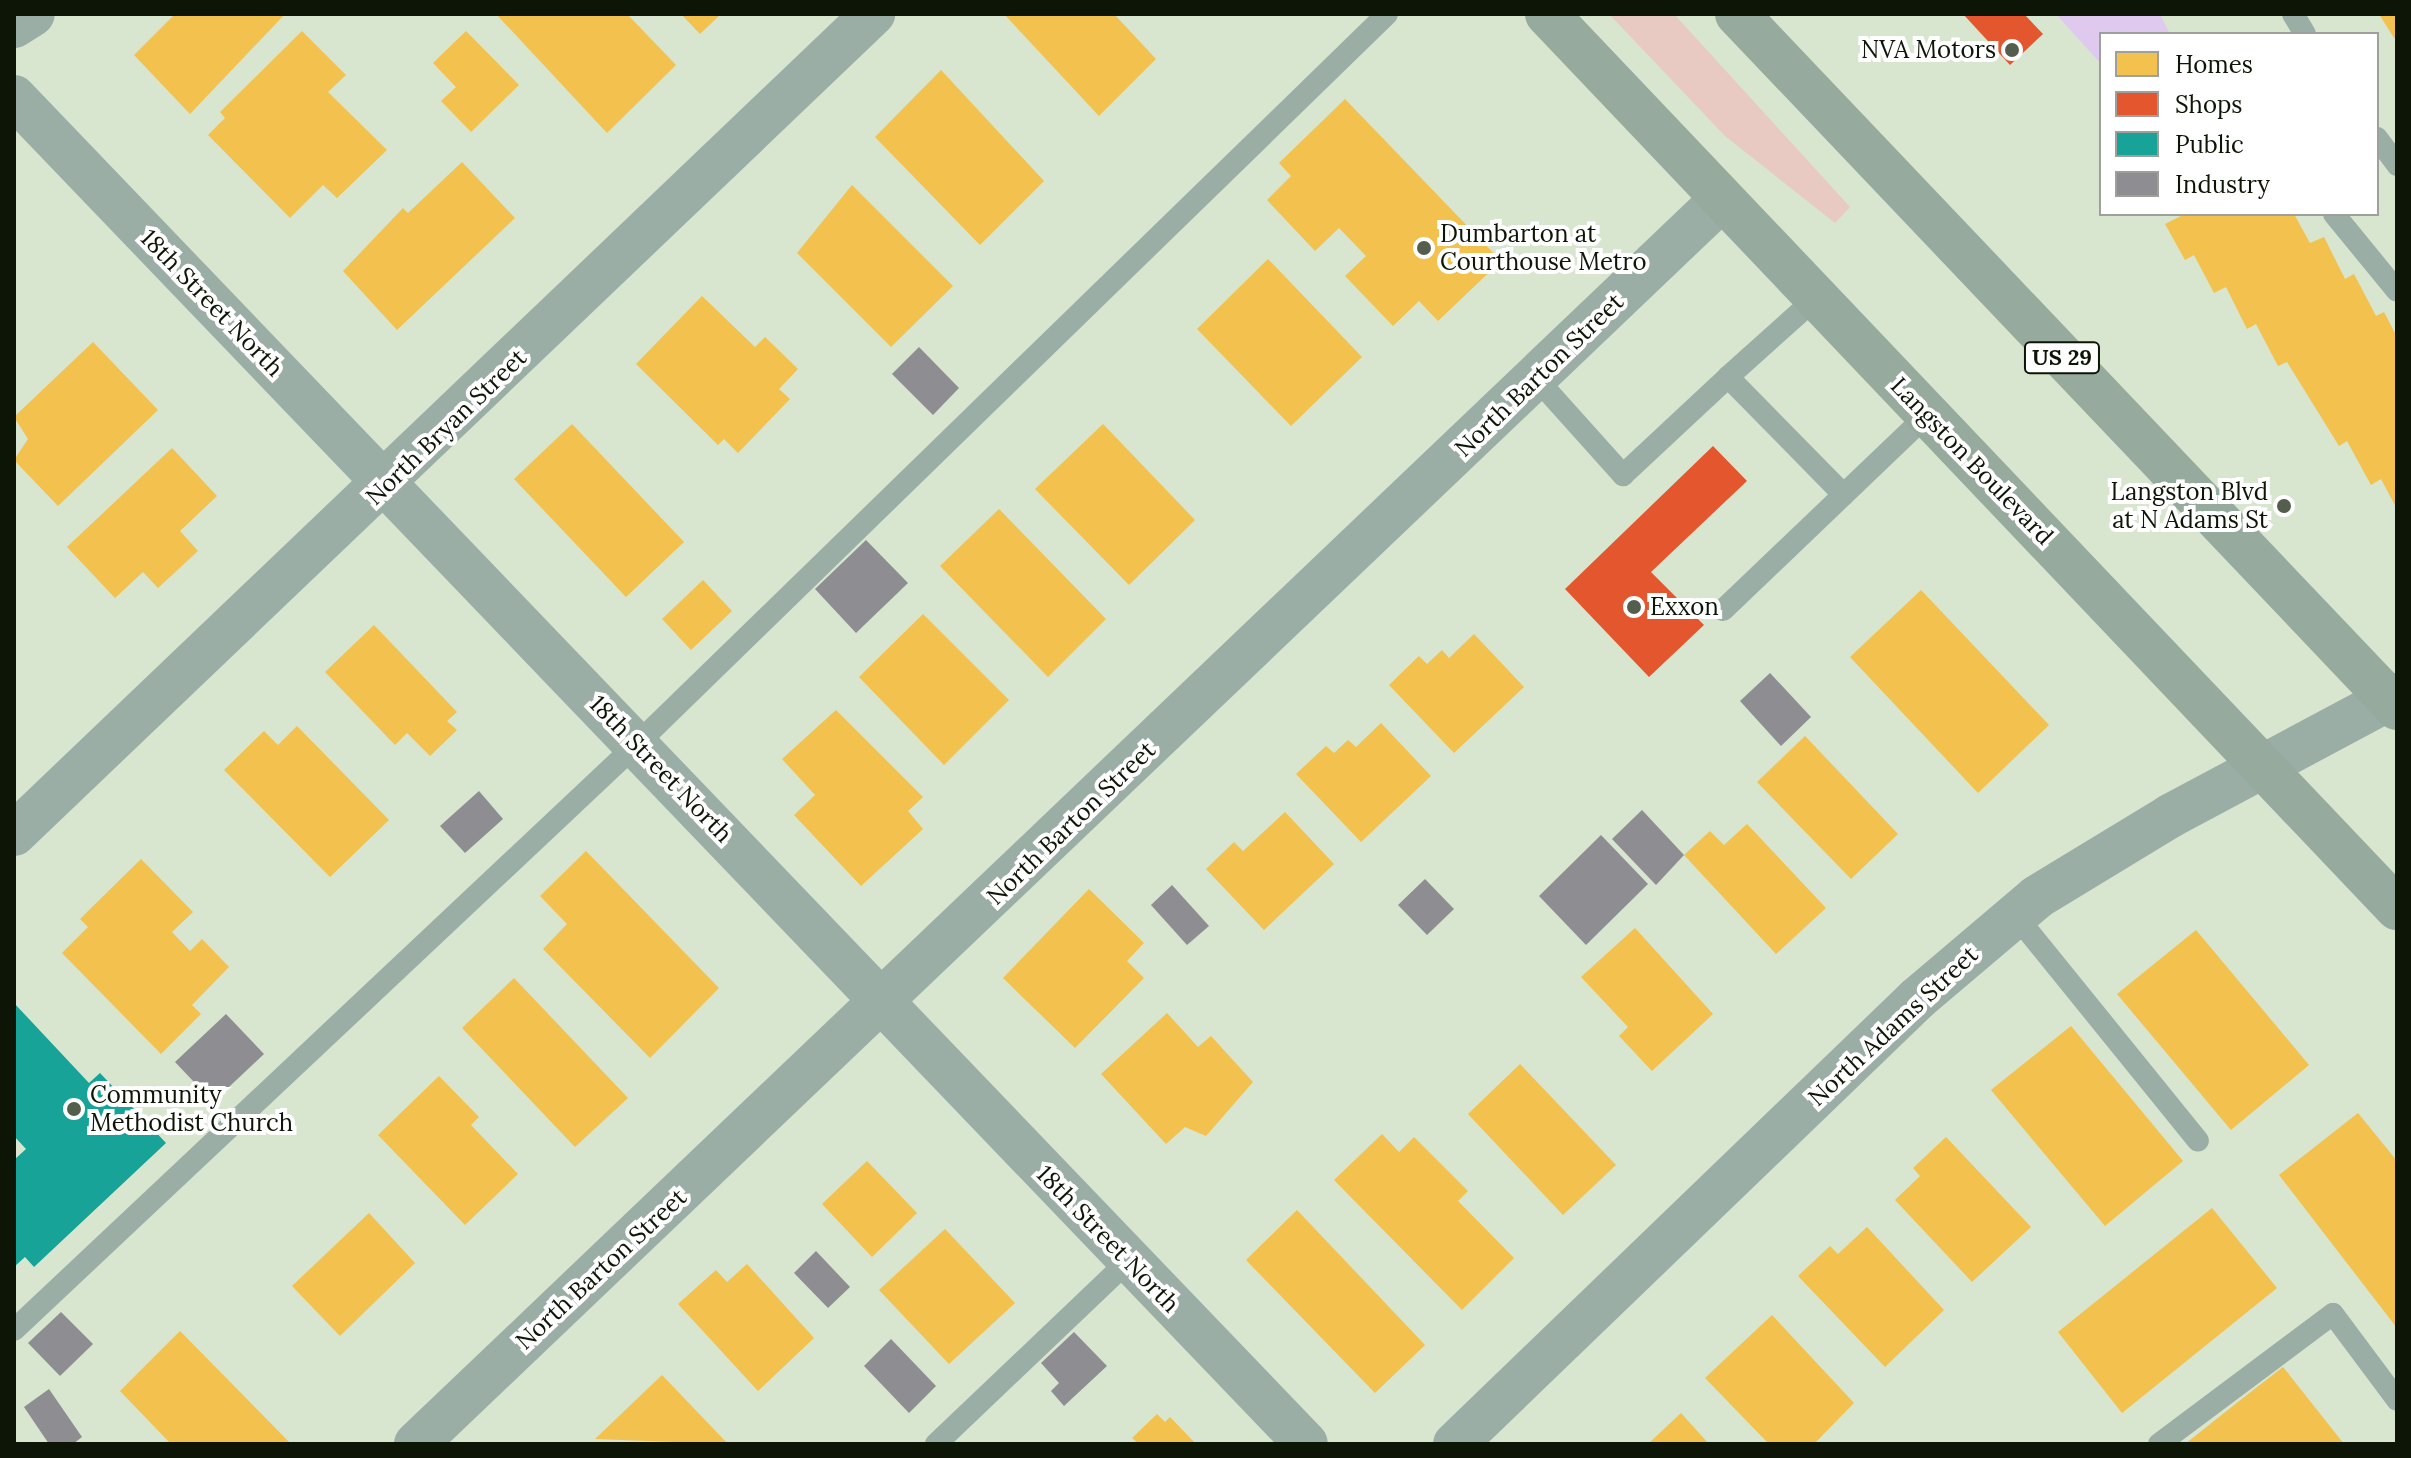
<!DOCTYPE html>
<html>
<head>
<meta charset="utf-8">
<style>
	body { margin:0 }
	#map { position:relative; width:2411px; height:1458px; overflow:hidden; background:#d8e5cf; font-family:Lora,serif }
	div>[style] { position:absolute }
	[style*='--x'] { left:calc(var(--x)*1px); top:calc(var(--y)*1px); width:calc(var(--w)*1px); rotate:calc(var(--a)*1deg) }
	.green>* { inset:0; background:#e8cac3 }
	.water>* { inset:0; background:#e0c9ee }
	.homes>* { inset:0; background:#f2c14e }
	.shops>* { inset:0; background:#e4572e }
	.public>* { inset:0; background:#17a398 }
	.industry>* { inset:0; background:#8d8d92 }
	.lane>* { height:22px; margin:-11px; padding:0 11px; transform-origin:11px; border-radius:11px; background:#9aaea5 }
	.street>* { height:44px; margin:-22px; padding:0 22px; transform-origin:22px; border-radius:22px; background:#9aaea5 }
	.primary>* { height:44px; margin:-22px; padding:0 22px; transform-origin:22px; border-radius:22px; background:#97aa9e }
	.dots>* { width:22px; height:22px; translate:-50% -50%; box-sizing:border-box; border:4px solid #fff; border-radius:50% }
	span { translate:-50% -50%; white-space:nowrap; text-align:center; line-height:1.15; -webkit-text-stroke:8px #fff; paint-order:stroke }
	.shield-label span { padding:2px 6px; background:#fff; border:2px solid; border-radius:6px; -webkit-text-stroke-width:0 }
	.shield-label { font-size:22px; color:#0c1506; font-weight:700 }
	.poi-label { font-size:24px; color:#0c1506 }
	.right { translate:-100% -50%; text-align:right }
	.left { translate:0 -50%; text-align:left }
	.street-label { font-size:24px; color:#0c1506 }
	.frame { position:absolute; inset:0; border:16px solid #0c1506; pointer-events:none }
	.legend { position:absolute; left:2099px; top:32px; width:280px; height:184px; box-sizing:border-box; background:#fff; border:2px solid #9ea19b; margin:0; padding:10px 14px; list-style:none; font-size:24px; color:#0c1506 }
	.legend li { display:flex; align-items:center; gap:16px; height:40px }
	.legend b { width:40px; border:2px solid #9ea19b }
</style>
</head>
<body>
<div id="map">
	<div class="green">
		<div style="clip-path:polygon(1609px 14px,1674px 14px,1850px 207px,1835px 223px,1725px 136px)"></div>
	</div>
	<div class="water">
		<div style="clip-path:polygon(2056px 14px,2160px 14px,2170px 34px,2101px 34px,2101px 64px)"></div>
	</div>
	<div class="homes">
		<div style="clip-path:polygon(175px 14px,285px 14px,190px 114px,134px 55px)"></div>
		<div style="clip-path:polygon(496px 14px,627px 14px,676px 65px,607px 133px)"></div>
		<div style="clip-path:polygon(681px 14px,721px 14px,700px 34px)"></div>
		<div style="clip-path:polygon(1004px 14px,1114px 14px,1156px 59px,1099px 116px)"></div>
		<div style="clip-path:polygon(2379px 14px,2397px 14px,2397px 36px,2394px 38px)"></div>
		<div style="clip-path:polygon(302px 31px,346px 75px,328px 92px,387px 150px,337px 198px,323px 185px,290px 218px,208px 135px,225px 118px,220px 112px)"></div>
		<div style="clip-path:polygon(466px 31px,519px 85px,471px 132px,441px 101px,456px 87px,433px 63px)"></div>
		<div style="clip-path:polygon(941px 70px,1044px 181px,980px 245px,875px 137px)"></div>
		<div style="clip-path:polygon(1345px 99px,1501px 261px,1438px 321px,1419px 301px,1393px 326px,1345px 276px,1366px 256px,1339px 228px,1315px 251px,1267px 200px,1291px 176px,1279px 163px)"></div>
		<div style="clip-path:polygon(462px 162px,515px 218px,397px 330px,343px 271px,403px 208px,408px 213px)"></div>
		<div style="clip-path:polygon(852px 185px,953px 286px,891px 347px,797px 253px)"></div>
		<div style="clip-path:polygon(2185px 214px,2294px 214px,2310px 243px,2324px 237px,2345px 279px,2354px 274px,2376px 316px,2384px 312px,2397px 337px,2397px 509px,2381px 479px,2371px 485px,2347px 441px,2339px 446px,2287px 362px,2278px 366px,2256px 324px,2247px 329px,2226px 287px,2214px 293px,2194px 255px,2185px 260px,2165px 224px)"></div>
		<div style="clip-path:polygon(1268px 259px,1362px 357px,1291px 426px,1197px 329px)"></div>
		<div style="clip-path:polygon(702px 296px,755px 347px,765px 337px,798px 369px,779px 389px,790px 399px,738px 453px,724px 439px,718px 445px,636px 364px)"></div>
		<div style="clip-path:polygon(93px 342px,158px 410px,58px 506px,14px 460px,28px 439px,14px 417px)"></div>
		<div style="clip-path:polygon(572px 424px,684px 542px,626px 597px,514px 479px)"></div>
		<div style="clip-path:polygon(1103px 424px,1195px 520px,1129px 585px,1035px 489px)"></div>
		<div style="clip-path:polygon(172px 448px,217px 496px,180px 531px,198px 551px,158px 588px,143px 572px,115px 598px,67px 547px)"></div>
		<div style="clip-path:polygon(999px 509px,1106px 619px,1048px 677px,940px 566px)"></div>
		<div style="clip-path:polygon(703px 580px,732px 611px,691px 650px,662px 619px)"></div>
		<div style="clip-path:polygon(1921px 590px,2049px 725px,1978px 793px,1850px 657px)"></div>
		<div style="clip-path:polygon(923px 614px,1009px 700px,944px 765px,859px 677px)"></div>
		<div style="clip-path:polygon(374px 625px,457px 712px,447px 721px,457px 730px,430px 756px,407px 733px,395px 745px,325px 672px)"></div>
		<div style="clip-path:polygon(1474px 634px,1524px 687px,1454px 753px,1389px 685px,1419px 656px,1427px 664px,1442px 650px,1449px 658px)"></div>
		<div style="clip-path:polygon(836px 710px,923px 797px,908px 811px,923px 829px,861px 886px,794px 815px,815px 795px,782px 759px)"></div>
		<div style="clip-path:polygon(1381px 723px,1431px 776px,1361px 842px,1296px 774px,1326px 746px,1334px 753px,1348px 740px,1356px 747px)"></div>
		<div style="clip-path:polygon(297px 726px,389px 820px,330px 877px,224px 770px,264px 731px,278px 745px)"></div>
		<div style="clip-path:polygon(1805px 736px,1898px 834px,1851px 879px,1757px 782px)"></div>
		<div style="clip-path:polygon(1285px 812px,1334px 864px,1264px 930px,1206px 869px,1234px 842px,1243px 851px)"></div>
		<div style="clip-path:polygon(1747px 824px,1826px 908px,1776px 954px,1684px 855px,1710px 831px,1724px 845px)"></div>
		<div style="clip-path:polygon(586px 851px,719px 988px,650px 1058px,543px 949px,567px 924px,540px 896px)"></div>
		<div style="clip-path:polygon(141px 859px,193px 912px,172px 932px,190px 951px,202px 939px,229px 967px,192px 1005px,201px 1014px,161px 1054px,62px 953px,88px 927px,80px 919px)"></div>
		<div style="clip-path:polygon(1089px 889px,1144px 943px,1127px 961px,1144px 978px,1075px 1048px,1003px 978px)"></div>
		<div style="clip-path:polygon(1635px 928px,1713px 1014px,1652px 1071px,1619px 1036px,1628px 1027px,1581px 977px)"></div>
		<div style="clip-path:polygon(2196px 930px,2309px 1065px,2231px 1130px,2117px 994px)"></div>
		<div style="clip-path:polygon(514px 978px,628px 1098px,575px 1147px,462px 1028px)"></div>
		<div style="clip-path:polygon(1167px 1013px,1198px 1047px,1211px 1036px,1253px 1082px,1206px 1136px,1185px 1127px,1166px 1144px,1101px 1074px)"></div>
		<div style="clip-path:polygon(2071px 1026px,2183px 1161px,2105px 1226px,1991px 1090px)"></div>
		<div style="clip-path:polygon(1520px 1064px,1616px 1165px,1563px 1215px,1468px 1114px)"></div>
		<div style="clip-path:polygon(439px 1076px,479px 1117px,471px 1125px,518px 1174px,465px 1225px,378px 1135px)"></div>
		<div style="clip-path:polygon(2358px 1113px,2397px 1161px,2397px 1328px,2279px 1175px)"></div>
		<div style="clip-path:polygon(1382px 1134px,1399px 1152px,1414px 1137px,1468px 1191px,1458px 1201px,1514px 1258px,1462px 1310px,1334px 1180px)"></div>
		<div style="clip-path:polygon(1946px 1137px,2031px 1227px,1972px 1282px,1895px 1200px,1920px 1176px,1913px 1168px)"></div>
		<div style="clip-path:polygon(867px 1161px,917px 1213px,872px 1257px,822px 1204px)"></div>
		<div style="clip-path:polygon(2212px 1208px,2277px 1288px,2122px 1413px,2058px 1332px)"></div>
		<div style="clip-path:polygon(1297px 1210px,1425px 1345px,1375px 1393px,1246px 1260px)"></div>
		<div style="clip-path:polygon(369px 1213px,415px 1263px,340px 1336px,292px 1286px)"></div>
		<div style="clip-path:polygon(1867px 1227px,1944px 1310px,1885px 1367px,1798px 1276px,1830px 1246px,1838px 1254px)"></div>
		<div style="clip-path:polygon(945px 1229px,1015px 1303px,949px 1364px,879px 1290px)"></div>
		<div style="clip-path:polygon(747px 1264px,814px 1338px,758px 1391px,678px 1304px,716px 1270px,727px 1282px)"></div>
		<div style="clip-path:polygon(1772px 1315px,1854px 1403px,1814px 1444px,1769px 1444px,1705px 1378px)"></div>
		<div style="clip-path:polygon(180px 1331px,291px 1444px,171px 1444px,120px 1391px)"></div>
		<div style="clip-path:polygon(2283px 1367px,2344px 1444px,2185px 1444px,2243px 1398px)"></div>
		<div style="clip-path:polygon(662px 1375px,728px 1444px,595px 1439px)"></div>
		<div style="clip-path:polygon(1681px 1413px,1709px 1444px,1648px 1444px)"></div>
		<div style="clip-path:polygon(1157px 1414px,1165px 1422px,1170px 1417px,1196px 1444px,1139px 1444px,1132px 1438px)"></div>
	</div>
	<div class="shops">
		<div style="clip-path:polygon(1963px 14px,2024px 14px,2043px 34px,2010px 65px)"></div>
		<div style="clip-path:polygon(1713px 446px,1747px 481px,1651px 572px,1704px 625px,1649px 677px,1565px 589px)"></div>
	</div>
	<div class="public">
		<div style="clip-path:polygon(14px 1003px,89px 1083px,100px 1073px,166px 1143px,34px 1267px,25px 1257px,14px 1267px,14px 1160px,26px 1149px,14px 1136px)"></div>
	</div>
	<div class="industry">
		<div style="clip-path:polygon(919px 347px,959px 388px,933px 415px,892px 374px)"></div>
		<div style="clip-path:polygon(866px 540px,908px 583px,856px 633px,815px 589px)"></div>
		<div style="clip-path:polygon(1770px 673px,1811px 717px,1781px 746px,1740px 701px)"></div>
		<div style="clip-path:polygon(479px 791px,503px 819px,465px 853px,440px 826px)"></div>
		<div style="clip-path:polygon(1642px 810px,1684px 855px,1656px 885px,1612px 839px)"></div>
		<div style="clip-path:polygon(1601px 835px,1648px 884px,1586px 945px,1539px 896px)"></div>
		<div style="clip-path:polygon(1425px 879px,1454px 909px,1427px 935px,1398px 905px)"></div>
		<div style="clip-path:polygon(1172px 885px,1209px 926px,1187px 945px,1151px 905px)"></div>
		<div style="clip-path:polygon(226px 1014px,264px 1054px,213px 1102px,175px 1062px)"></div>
		<div style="clip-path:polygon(816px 1251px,850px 1287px,828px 1308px,794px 1273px)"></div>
		<div style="clip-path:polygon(61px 1312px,93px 1344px,60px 1376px,28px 1343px)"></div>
		<div style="clip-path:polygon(1074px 1332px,1107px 1366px,1064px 1406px,1051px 1391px,1059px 1383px,1041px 1363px)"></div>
		<div style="clip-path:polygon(891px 1339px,936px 1386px,909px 1413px,864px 1366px)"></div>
		<div style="clip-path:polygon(49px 1389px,82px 1437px,73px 1444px,49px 1444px,24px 1407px)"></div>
	</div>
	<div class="lane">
		<div style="--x:2293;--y:14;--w:23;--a:59"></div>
		<div style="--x:2377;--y:138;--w:34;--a:53"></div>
		<div style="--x:2334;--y:214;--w:99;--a:50.7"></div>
		<div style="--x:1816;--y:298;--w:118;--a:138.1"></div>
		<div style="--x:1728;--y:377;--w:165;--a:45.5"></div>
		<div style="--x:1535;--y:377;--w:132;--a:48.1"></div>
		<div style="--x:1623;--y:475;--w:144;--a:-43"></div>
		<div style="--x:1723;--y:610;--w:282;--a:-43.7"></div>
		<div style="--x:2016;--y:916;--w:289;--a:51"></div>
		<div style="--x:14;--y:1330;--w:857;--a:-43.25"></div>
		<div style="--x:638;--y:743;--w:1045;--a:-44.22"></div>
		<div style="--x:936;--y:1444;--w:265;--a:-43.6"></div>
		<div style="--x:2159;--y:1444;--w:217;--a:-36.8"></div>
		<div style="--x:2333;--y:1314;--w:107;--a:53.3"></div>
	</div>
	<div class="street">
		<div style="--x:14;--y:26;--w:22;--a:-32"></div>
		<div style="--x:14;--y:97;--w:1866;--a:46.19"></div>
		<div style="--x:14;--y:834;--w:1188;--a:-43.67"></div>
		<div style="--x:416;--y:1444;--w:1804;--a:-43.63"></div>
		<div style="--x:1455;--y:1444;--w:643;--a:-43.93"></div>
		<div style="--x:1918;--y:998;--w:156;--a:-40.3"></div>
		<div style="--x:2037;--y:897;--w:156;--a:-31.3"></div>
		<div style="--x:2170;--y:816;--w:257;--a:-28.1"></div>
	</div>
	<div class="primary">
		<div style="--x:1547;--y:14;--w:1234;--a:46.45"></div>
		<div style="--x:1737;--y:14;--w:958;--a:46.44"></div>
	</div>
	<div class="dots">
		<div style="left:2012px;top:50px;background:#535e4c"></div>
		<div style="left:1424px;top:248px;background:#535e4c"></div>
		<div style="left:2284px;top:506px;background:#535e4c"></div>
		<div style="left:1634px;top:607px;background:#535e4c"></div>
		<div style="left:74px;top:1109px;background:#535e4c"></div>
	</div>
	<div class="shield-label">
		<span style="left:2062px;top:358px">US 29</span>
	</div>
	<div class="poi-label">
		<span class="right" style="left:1996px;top:50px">NVA Motors</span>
		<span class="left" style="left:1440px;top:248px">Dumbarton at<br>Courthouse Metro</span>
		<span class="right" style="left:2268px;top:506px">Langston Blvd<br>at N Adams St</span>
		<span class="left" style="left:1650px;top:607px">Exxon</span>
		<span class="left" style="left:90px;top:1109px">Community<br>Methodist Church</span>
	</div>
	<div class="street-label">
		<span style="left:212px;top:303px;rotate:46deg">18th Street North</span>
		<span style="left:1539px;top:375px;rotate:-44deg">North Barton Street</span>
		<span style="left:446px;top:427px;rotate:-44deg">North Bryan Street</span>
		<span style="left:1972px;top:461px;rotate:46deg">Langston Boulevard</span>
		<span style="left:661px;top:769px;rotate:46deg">18th Street North</span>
		<span style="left:1071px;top:823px;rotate:-44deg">North Barton Street</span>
		<span style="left:1893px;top:1026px;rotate:-43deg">North Adams Street</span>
		<span style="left:1108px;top:1239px;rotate:46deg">18th Street North</span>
		<span style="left:601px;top:1269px;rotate:-43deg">North Barton Street</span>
	</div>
	<div class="frame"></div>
	<ul class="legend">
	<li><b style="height:22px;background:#f2c14e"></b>Homes</li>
	<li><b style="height:22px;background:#e4572e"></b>Shops</li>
	<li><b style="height:22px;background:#17a398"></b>Public</li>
	<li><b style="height:22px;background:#8d8d92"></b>Industry</li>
	</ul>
</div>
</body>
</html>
